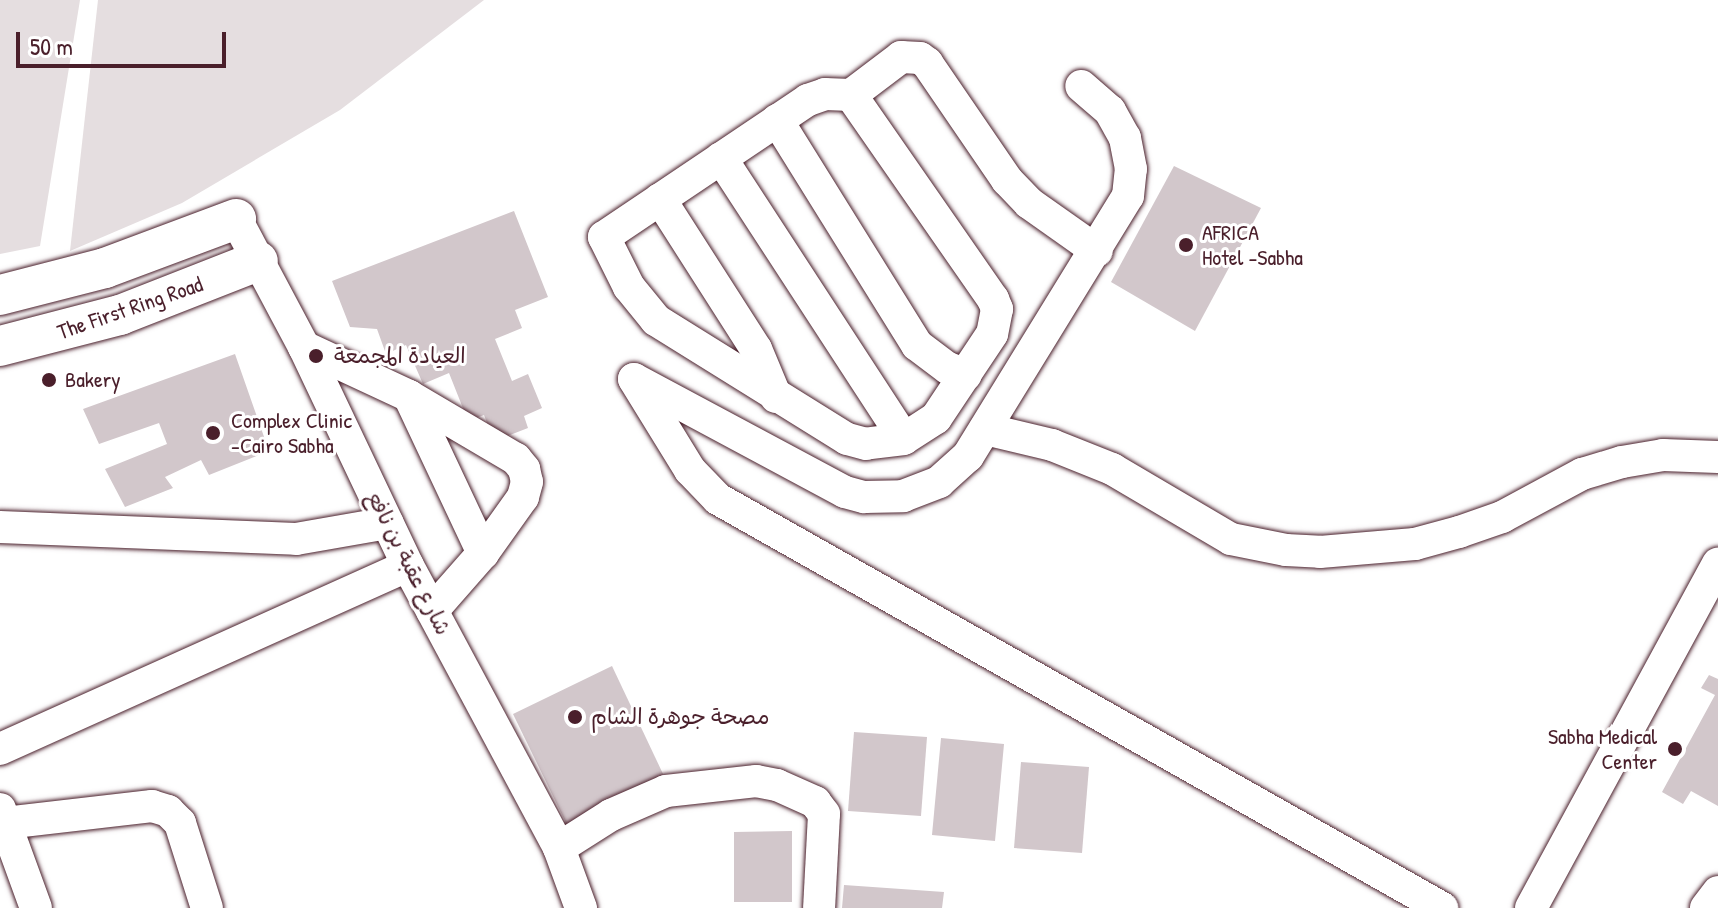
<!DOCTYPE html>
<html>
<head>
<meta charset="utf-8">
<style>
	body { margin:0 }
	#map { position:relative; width:1718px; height:908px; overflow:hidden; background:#fff; font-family:"Patrick Hand","Playpen Sans Arabic",sans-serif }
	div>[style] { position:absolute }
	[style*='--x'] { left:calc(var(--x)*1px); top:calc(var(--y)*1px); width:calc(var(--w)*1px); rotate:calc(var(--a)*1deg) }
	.green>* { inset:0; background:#e5dee0 }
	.building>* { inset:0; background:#d2c7cb }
	.roads { filter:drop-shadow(0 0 2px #4a1f2b) drop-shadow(0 0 2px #4a1f2b) }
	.minor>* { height:32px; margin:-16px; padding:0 16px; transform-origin:16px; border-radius:16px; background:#fff }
	.major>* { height:40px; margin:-20px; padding:0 20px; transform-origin:20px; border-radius:20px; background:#fff }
	.dots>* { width:22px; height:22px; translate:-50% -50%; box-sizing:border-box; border:4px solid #fff; border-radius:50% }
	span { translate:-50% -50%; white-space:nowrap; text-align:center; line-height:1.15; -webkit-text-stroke:6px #fff; paint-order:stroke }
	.poi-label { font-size:22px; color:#4a1f2b }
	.left { translate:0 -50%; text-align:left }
	.right { translate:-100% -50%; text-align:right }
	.street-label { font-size:22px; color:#4a1f2b }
	.scale { position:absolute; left:16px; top:32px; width:210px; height:36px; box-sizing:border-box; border:4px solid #4a1f2b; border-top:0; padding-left:10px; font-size:24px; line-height:28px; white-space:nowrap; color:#4a1f2b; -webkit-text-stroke:6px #fff; paint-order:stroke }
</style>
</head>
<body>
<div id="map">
	<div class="green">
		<div style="clip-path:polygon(0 0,80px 0,40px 246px,0 254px)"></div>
		<div style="clip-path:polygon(98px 0,484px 0,340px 110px,182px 203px,70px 251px)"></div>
	</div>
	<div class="building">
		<div style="clip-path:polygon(1174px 166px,1261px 208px,1195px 331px,1111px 282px)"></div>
		<div style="clip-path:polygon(514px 211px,548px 297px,515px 310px,522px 328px,495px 339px,512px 381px,528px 374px,542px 408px,524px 416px,528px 428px,494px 441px,484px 415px,468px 421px,449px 373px,423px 384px,406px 345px,386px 354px,377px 329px,350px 327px,332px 281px)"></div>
		<div style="clip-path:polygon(235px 354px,269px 451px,209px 475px,201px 460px,165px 477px,173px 488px,125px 507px,105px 469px,167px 444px,159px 423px,99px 444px,83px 409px)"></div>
		<div style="clip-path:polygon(612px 666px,664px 776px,568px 827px,513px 714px)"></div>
		<div style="clip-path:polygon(1709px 675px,1718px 679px,1718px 806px,1691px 791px,1683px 804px,1662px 792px,1715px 695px,1701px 688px)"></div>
		<div style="clip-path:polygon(854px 732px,927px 737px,921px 816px,848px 811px)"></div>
		<div style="clip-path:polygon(941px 738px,1004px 744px,995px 841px,932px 835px)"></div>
		<div style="clip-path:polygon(1021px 762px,1089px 767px,1082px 853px,1014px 848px)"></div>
		<div style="clip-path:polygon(792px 831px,792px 902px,734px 902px,734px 832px)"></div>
		<div style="clip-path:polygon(844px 885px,944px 892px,942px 908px,842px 908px)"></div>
	</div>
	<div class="roads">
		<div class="minor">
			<div style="--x:851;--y:95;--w:249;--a:55.2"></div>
			<div style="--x:993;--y:299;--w:11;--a:68"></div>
			<div style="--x:997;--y:309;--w:25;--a:101"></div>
			<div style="--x:992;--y:334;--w:101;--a:123.7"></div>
			<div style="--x:936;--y:418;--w:38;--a:147"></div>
			<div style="--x:904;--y:439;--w:38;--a:173"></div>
			<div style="--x:866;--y:444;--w:20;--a:-165"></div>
			<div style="--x:847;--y:439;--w:225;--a:-148.1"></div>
			<div style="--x:656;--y:320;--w:43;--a:-129.3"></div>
			<div style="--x:629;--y:287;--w:56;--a:-116.6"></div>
			<div style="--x:604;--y:237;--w:246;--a:-33.9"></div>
			<div style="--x:808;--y:100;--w:18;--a:-19"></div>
			<div style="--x:825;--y:94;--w:26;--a:2"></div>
			<div style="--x:851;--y:95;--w:63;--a:-37.2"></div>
			<div style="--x:901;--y:57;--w:19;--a:3"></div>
			<div style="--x:920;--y:58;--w:9;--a:36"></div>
			<div style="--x:927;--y:63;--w:142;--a:55.6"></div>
			<div style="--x:1007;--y:180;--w:32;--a:46"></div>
			<div style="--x:1029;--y:203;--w:83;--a:35.2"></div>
			<div style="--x:777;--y:120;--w:265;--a:58.1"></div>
			<div style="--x:917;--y:345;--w:39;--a:37"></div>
			<div style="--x:948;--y:368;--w:19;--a:21"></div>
			<div style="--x:721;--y:158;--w:335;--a:56.9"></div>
			<div style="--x:660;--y:199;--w:178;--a:57.4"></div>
			<div style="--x:756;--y:349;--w:52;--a:67.4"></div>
			<div style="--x:236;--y:219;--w:145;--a:62"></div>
			<div style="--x:304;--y:347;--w:242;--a:64.6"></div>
			<div style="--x:408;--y:566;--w:320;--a:61.8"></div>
			<div style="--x:559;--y:848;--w:64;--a:69.9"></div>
			<div style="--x:304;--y:347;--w:116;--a:25"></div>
			<div style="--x:409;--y:396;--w:124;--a:30.5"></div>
			<div style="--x:516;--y:459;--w:13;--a:51"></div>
			<div style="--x:524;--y:469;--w:13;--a:77"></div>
			<div style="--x:527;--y:482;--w:16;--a:105"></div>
			<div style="--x:523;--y:497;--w:69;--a:125.5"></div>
			<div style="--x:483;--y:553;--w:77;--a:131.3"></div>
			<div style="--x:634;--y:379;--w:107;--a:58.4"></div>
			<div style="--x:690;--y:470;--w:40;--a:46"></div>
			<div style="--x:718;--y:499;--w:832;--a:29.46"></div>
			<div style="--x:634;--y:379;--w:239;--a:28.2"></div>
			<div style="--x:845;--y:492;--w:20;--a:15"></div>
			<div style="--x:864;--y:497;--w:39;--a:-1"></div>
			<div style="--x:903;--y:496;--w:39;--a:-21"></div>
			<div style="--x:939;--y:482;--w:39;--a:-42"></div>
			<div style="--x:968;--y:456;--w:305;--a:-58.4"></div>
			<div style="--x:1128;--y:196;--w:27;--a:-84"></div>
			<div style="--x:1131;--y:169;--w:32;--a:-101"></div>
			<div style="--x:1125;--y:138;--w:31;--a:-119"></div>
			<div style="--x:1110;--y:111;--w:38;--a:-139"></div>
			<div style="--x:409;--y:396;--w:174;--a:64.8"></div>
			<div style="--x:985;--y:429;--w:69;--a:13.4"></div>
			<div style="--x:1052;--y:445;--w:65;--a:21.8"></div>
			<div style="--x:1112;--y:469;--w:138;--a:30.5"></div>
			<div style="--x:1231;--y:539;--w:56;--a:11.3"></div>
			<div style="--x:1286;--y:550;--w:34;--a:3"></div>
			<div style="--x:1320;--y:552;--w:95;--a:-4.8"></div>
			<div style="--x:1415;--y:544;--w:46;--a:-15.3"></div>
			<div style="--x:1459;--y:532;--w:46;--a:-19.2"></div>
			<div style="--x:1502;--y:517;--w:91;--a:-28.3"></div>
			<div style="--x:1582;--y:474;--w:42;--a:-16.7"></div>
			<div style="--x:1622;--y:462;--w:42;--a:-9.7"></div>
			<div style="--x:1663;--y:455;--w:55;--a:2.1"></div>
			<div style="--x:0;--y:527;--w:296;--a:2.3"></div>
			<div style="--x:296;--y:539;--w:93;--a:-9.9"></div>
			<div style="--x:0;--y:749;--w:447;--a:-24.2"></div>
			<div style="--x:0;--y:809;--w:105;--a:70"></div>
			<div style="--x:5;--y:823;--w:148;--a:-6.6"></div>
			<div style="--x:152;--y:806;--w:17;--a:17"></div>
			<div style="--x:168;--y:811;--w:17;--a:45"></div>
			<div style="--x:180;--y:823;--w:89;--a:72.4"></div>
			<div style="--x:559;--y:848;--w:62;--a:-32.4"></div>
			<div style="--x:611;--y:815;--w:60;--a:-23.6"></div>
			<div style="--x:666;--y:791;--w:91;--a:-6.3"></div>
			<div style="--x:756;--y:781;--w:21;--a:11"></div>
			<div style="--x:777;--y:785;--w:42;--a:24.1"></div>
			<div style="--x:815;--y:802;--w:15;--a:53"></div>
			<div style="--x:824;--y:814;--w:94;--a:93"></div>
			<div style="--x:1531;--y:908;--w:392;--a:-61.5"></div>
			<div style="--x:1706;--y:908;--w:20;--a:-53"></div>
		</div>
		<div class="major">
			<div style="--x:0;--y:295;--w:108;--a:-14.4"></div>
			<div style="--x:105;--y:268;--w:140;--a:-20.5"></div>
			<div style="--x:0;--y:346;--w:124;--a:-14.5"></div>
			<div style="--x:120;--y:315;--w:148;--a:-21.4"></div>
		</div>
	</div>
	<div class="dots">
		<div style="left:1186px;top:245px;background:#4a1f2b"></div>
		<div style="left:316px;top:356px;background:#4a1f2b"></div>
		<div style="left:49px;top:380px;background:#4a1f2b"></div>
		<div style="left:213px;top:433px;background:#4a1f2b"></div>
		<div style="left:575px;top:717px;background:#4a1f2b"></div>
		<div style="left:1675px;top:749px;background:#4a1f2b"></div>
	</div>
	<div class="poi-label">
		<span class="left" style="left:1202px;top:245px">AFRICA<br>Hotel -Sabha</span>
		<span class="left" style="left:334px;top:356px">العيادة المجمعة</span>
		<span class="left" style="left:65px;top:380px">Bakery</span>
		<span class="left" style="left:231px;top:433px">Complex Clinic<br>-Cairo Sabha</span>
		<span class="left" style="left:591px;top:717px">مصحة جوهرة الشام</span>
		<span class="right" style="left:1657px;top:749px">Sabha Medical<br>Center</span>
	</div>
	<div class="street-label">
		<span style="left:130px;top:308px;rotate:-19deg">The First Ring Road</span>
		<span style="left:409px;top:563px;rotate:63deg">شارع عقبة بن نافع</span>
	</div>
	<div class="scale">50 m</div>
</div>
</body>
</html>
